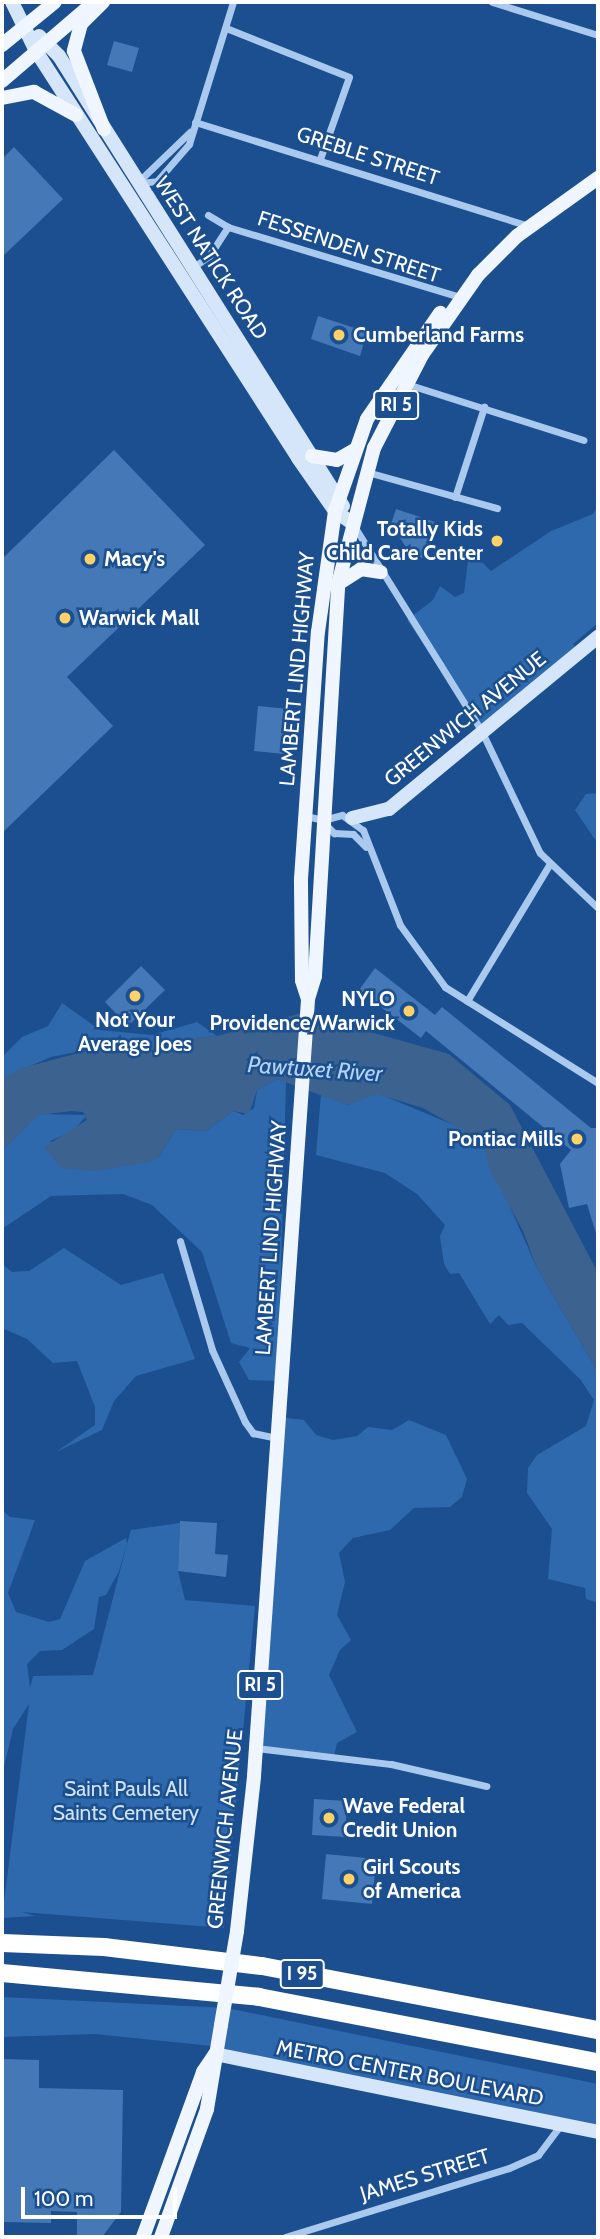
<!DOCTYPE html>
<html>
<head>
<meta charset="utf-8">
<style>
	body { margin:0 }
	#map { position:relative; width:600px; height:2239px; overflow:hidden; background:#1b4f8f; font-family:Cabin,sans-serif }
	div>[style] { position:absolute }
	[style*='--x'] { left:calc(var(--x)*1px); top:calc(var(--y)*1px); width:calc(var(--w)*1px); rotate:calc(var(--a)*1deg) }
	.green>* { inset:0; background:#2e69ad }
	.water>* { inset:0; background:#3c6290 }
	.building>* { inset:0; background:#4478b7 }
	.street>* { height:7px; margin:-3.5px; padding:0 3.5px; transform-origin:3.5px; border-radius:3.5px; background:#a9c9ee }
	.secondary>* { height:14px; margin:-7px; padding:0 7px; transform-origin:7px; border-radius:7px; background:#d6e6fa }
	.primary>* { height:14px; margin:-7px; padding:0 7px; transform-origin:7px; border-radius:7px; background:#f0f6ff }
	.highway>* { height:18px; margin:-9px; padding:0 9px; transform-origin:9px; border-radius:9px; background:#fff }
	.primary-bridge>* { height:14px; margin:-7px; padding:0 7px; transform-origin:7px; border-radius:7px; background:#f0f6ff }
	.dots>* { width:19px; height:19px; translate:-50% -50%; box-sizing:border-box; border:4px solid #1b4f8f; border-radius:50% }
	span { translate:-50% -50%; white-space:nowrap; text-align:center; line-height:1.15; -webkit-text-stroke:5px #1b4f8f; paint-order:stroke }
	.shield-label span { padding:2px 5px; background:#1b4f8f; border:2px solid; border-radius:5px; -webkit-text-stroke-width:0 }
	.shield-label { font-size:19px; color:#fff; font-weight:700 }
	.street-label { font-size:21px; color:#fff }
	.poi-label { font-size:21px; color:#fff; font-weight:700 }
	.left { translate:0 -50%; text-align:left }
	.right { translate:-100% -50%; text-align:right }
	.park-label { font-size:21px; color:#cfe3fa }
	.water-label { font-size:23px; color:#b5d3f5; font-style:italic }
	.frame { position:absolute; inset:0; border:4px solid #fff; pointer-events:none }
	.scale { position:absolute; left:21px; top:2187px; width:156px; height:32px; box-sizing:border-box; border:4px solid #fff; border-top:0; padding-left:9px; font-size:21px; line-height:24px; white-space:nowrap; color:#fff; -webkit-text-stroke:5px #1b4f8f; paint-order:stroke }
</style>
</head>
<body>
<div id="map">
	<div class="green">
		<div style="clip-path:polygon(598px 505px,598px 623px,573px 644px,579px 653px,482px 730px,407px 620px,433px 600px,440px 586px,455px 597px,464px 593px,468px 561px,476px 556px,491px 571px,551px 531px,593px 514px)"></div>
		<div style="clip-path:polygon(598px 793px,598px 844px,575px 810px,586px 794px)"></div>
		<div style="clip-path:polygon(62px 1003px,100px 1030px,152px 1035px,197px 1022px,217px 1036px,101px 1047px,51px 1057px,2px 1078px,2px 1057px,22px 1037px,48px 1026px)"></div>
		<div style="clip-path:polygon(277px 1079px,286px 1081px,278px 1381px,249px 1380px,239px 1362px,250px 1348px,231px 1343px,202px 1252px,152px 1205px,123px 1194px,51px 1196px,2px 1229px,2px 1151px,39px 1114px,87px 1115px,73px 1131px,50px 1141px,93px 1171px,158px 1158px,176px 1129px,206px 1131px,233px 1111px,243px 1115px,254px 1108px,257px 1090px)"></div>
		<div style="clip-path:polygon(377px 1093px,478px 1135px,537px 1268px,598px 1372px,598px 1603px,586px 1599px,585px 1588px,548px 1579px,552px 1529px,527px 1493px,528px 1468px,537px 1455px,586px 1426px,594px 1400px,580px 1379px,522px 1323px,508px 1325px,499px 1315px,490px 1324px,459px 1273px,450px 1274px,444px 1264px,440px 1236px,445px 1225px,417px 1194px,385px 1173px,316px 1155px,321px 1094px,347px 1105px)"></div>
		<div style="clip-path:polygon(64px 1248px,121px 1285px,163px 1273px,195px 1359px,136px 1376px,114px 1401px,102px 1430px,56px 1452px,95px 1425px,95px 1407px,77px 1361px,53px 1363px,27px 1339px,2px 1328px,2px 1264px,12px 1272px,29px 1271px)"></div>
		<div style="clip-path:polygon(279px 1417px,304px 1420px,316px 1435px,333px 1440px,357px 1436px,368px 1427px,392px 1430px,409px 1420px,446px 1435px,467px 1479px,462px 1497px,450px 1507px,414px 1508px,390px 1530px,353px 1538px,339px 1553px,345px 1582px,337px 1615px,351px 1640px,340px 1650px,329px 1675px,357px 1732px,337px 1743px,333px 1760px,254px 1744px)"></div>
		<div style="clip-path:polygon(evenodd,2px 1510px,10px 1517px,35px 1520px,8px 1593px,16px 1612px,49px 1622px,60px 1619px,85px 1561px,126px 1538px,127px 1544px,131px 1530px,180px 1523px,178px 1571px,185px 1600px,255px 1606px,224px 1928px,22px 1912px,35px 1916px,2px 1918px,29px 1704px,13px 1729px,2px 1775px,2px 1510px,127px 1544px,93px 1675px,33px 1676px,30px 1688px,27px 1664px,40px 1651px,62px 1650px,94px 1629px,99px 1597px,106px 1595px,119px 1571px,127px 1544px)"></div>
		<div style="clip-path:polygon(2px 1997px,227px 2008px,598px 2084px,598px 2132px,212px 2046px,95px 2034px,2px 2037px)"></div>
	</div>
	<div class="water">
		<div style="clip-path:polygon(302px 1013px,449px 1054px,510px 1105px,598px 1273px,598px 1372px,537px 1268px,523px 1231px,490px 1171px,483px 1142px,423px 1108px,377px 1094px,347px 1105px,277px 1079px,257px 1090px,249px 1114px,233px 1111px,206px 1131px,176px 1129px,158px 1158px,147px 1163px,93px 1171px,61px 1168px,44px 1147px,87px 1120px,83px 1112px,72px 1111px,39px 1115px,2px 1151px,2px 1078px,22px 1068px,101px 1047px,217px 1036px)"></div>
	</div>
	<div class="building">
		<div style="clip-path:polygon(114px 41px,139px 48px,132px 72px,107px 65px)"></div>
		<div style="clip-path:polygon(14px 147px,63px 199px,2px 257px,2px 159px)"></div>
		<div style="clip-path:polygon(318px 316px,367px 332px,360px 356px,311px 339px)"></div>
		<div style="clip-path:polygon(114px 450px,205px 545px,67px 677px,113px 726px,2px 833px,2px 559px)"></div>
		<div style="clip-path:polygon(396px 509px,435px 522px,423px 558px,411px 555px,391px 524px)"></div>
		<div style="clip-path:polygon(258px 706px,288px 709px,284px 754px,254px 751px)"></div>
		<div style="clip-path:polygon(141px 966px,165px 990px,128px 1026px,105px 1002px)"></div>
		<div style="clip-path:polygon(375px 968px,435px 1015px,442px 1007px,591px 1128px,598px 1128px,598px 1240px,587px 1204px,569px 1208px,560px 1164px,571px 1150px,426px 1031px,421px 1038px,359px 990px)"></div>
		<div style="clip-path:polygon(180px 1521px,217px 1523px,215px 1554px,228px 1555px,226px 1577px,178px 1571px)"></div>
		<div style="clip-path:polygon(314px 1799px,347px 1801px,345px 1837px,312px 1835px)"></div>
		<div style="clip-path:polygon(326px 1854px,376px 1859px,372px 1904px,322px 1899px)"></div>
		<div style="clip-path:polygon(2px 2059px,39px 2060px,39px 2088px,123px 2090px,121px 2212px,102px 2237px,77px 2237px,77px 2212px,51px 2211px,51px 2223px,2px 2222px)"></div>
	</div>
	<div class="street">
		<div style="--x:492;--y:2;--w:111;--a:17.3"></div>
		<div style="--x:226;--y:28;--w:132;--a:21.7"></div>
		<div style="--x:349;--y:77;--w:87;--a:109.5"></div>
		<div style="--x:195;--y:122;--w:349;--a:17.3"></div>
		<div style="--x:139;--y:181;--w:71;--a:-43.9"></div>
		<div style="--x:139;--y:183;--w:18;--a:-6"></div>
		<div style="--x:157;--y:181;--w:49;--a:-49.1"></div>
		<div style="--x:189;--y:144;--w:149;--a:-72.8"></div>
		<div style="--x:208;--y:215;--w:23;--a:31"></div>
		<div style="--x:228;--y:227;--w:242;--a:16.8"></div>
		<div style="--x:192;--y:268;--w:21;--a:-35"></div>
		<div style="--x:209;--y:256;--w:35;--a:-57"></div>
		<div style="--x:410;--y:385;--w:182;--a:17.6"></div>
		<div style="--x:367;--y:472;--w:135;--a:15.5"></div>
		<div style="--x:455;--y:497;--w:95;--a:-72.1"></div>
		<div style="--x:354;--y:526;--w:240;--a:58.1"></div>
		<div style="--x:481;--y:730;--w:136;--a:64.4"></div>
		<div style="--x:540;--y:853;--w:80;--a:43.5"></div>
		<div style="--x:306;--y:816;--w:17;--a:13"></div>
		<div style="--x:323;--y:820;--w:20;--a:-15"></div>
		<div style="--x:342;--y:815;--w:26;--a:36"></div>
		<div style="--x:363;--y:830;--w:102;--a:68.7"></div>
		<div style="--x:400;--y:925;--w:77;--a:54"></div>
		<div style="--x:445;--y:987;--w:181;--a:32.1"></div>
		<div style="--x:325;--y:824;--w:13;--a:45"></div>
		<div style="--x:334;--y:833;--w:19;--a:3"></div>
		<div style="--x:353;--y:834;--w:18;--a:45"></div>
		<div style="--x:467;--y:1001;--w:159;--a:-58.9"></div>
		<div style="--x:180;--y:1241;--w:114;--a:73.6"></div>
		<div style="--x:212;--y:1350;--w:79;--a:65.4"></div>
		<div style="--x:245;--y:1422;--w:14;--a:54"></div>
		<div style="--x:253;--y:1433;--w:25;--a:12"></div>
		<div style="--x:256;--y:1748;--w:136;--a:6.8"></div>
		<div style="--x:391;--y:1764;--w:98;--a:13"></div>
		<div style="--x:285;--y:2237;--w:234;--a:-17.1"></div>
		<div style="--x:509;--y:2168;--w:32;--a:-24"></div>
		<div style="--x:538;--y:2155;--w:38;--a:-53"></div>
	</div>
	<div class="secondary">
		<div style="--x:12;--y:2;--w:55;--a:63.9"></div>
		<div style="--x:36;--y:51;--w:484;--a:57.2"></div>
		<div style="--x:298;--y:458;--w:65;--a:55.1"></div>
		<div style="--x:335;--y:511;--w:21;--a:35"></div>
		<div style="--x:39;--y:36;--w:28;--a:45"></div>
		<div style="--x:59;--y:56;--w:532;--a:57.74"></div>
		<div style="--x:352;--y:818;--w:38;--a:-14"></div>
		<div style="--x:389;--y:809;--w:271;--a:-39.5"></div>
		<div style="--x:215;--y:2054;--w:391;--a:11.5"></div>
	</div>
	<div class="primary">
		<div style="--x:103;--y:2;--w:31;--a:135"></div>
		<div style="--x:81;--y:24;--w:28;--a:105"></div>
		<div style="--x:74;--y:51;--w:84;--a:69"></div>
		<div style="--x:2;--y:45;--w:68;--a:-39.1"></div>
		<div style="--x:2;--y:81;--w:111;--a:-40.6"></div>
		<div style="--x:2;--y:98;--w:33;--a:-11"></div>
		<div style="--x:34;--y:92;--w:48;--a:28.7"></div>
		<div style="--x:312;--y:456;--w:25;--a:9"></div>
		<div style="--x:337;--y:460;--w:22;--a:-30"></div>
		<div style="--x:338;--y:584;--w:27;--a:-33"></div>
		<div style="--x:361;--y:569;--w:20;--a:9"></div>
		<div style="--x:308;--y:999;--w:20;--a:-108"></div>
		<div style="--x:302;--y:980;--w:101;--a:-90.6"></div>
		<div style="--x:301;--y:879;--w:248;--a:-86.1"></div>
		<div style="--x:318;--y:632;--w:122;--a:-82"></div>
		<div style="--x:335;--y:511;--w:97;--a:-70.8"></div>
		<div style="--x:367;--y:419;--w:129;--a:-55.4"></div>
		<div style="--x:237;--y:1931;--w:156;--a:-83.7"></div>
		<div style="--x:254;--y:1776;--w:779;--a:-86.02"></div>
		<div style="--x:308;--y:999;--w:24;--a:-73"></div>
		<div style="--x:315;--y:976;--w:393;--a:-86.6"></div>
		<div style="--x:338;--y:584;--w:141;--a:-75.2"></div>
		<div style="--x:374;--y:448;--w:105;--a:-62.7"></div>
		<div style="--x:422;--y:355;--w:98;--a:-55"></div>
		<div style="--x:478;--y:275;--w:55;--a:-45"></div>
		<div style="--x:517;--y:236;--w:100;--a:-35.6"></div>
		<div style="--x:143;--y:2237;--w:176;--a:-70"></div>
		<div style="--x:203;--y:2072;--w:22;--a:-56"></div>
		<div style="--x:161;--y:2237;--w:136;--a:-70.2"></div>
		<div style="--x:207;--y:2109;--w:85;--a:-80.5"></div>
	</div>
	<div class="highway">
		<div style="--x:2;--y:1943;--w:102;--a:2.2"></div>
		<div style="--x:104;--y:1947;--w:159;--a:6.9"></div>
		<div style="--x:262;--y:1966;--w:342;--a:10.8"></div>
		<div style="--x:2;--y:1973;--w:258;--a:5.3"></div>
		<div style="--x:259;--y:1997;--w:345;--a:10.9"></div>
	</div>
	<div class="primary-bridge">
		<div style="--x:221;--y:2025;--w:95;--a:-80.3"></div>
	</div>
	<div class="dots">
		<div style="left:339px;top:335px;background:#ffd166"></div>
		<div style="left:497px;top:541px;background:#ffd166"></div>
		<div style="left:90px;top:559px;background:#ffd166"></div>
		<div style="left:65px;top:618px;background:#ffd166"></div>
		<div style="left:135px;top:996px;background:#ffd166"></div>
		<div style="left:409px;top:1011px;background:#ffd166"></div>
		<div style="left:577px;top:1139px;background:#ffd166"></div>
		<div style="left:329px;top:1818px;background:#ffd166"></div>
		<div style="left:349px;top:1879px;background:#ffd166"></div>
	</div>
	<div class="shield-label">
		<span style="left:396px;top:405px">RI 5</span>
		<span style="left:260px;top:1685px">RI 5</span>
		<span style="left:302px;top:1974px">I 95</span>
	</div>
	<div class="street-label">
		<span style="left:368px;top:156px;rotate:18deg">GREBLE STREET</span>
		<span style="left:349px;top:247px;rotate:18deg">FESSENDEN STREET</span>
		<span style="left:211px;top:258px;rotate:57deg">WEST NATICK ROAD</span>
		<span style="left:297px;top:669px;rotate:-85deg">LAMBERT LIND HIGHWAY</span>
		<span style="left:465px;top:719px;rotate:-39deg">GREENWICH AVENUE</span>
		<span style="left:271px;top:1238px;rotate:-86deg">LAMBERT LIND HIGHWAY</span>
		<span style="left:225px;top:1829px;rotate:-84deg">GREENWICH AVENUE</span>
		<span style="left:410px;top:2073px;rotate:11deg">METRO CENTER BOULEVARD</span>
		<span style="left:425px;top:2175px;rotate:-17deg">JAMES STREET</span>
	</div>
	<div class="poi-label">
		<span class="left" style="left:353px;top:335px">Cumberland Farms</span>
		<span class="right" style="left:483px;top:541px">Totally Kids<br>Child Care Center</span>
		<span class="left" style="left:104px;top:559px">Macy's</span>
		<span class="left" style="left:79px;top:618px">Warwick Mall</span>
		<span class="right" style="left:395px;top:1011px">NYLO<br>Providence/Warwick</span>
		<span style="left:135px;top:1032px">Not Your<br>Average Joes</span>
		<span class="right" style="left:563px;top:1139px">Pontiac Mills</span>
		<span class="left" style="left:343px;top:1818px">Wave Federal<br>Credit Union</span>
		<span class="left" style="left:363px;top:1879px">Girl Scouts<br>of America</span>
	</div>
	<div class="park-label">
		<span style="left:126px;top:1801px">Saint Pauls All<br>Saints Cemetery</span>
	</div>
	<div class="water-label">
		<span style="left:315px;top:1069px;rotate:4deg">Pawtuxet River</span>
	</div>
	<div class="frame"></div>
	<div class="scale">100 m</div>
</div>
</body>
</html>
